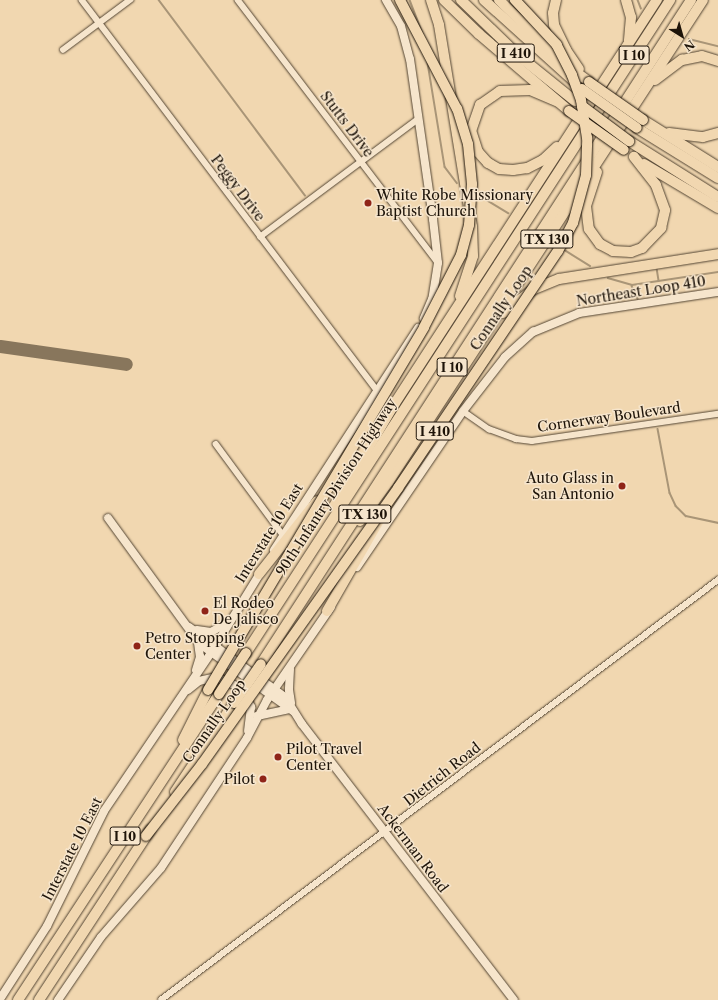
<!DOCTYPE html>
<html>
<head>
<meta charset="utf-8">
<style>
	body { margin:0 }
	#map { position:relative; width:718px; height:1000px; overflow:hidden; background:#f1d7b0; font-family:"Libre Caslon Text",serif }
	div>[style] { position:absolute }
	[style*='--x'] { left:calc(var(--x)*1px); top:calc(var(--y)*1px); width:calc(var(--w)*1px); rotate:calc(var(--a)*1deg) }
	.stream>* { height:1.5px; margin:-0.75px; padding:0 0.75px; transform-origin:0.75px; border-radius:0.75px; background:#a99577 }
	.taxiway>* { height:13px; margin:-6.5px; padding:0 6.5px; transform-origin:6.5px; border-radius:6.5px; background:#88765c }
	.roads { filter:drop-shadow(0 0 1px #534533) drop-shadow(0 0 1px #534533) }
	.street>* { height:5.5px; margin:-2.75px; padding:0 2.75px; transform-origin:2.75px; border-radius:2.75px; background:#f6e5cc }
	.secondary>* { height:8px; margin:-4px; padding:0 4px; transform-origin:4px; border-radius:4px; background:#f6e5cc }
	.highway>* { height:10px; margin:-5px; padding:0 5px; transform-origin:5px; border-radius:5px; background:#f1d7b0 }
	.bridges { filter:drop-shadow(0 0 1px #1e1409) drop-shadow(0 0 1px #1e1409) }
	.highway-bridge>* { height:10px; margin:-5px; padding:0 5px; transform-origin:5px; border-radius:5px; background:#f1d7b0 }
	.dots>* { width:11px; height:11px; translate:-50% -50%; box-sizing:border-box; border:2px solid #f6e5cc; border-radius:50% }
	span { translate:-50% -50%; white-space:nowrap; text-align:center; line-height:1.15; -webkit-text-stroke:3px #f6e5cc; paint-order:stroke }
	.shield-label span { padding:1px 3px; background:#f6e5cc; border:1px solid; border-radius:3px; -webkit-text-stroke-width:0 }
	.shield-label { font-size:13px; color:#1e1409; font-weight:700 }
	.street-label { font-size:14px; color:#1e1409 }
	.poi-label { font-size:14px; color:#1e1409 }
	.left { translate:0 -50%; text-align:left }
	.right { translate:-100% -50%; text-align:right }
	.north { position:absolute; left:662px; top:16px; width:40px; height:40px; -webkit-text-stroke:3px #f6e5cc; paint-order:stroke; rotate:143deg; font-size:11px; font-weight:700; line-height:16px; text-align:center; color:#1e1409 }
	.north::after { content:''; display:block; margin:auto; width:14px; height:18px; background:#1e1409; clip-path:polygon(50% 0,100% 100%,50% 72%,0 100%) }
</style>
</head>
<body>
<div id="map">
	<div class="stream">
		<div style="--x:159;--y:0;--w:244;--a:53.2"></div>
		<div style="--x:410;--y:0;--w:36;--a:69"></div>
		<div style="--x:638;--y:0;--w:9;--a:69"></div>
		<div style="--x:689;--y:39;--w:30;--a:14"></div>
		<div style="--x:428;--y:63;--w:105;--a:80.7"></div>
		<div style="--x:445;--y:167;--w:20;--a:53"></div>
		<div style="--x:475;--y:193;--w:39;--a:31"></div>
		<div style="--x:563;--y:249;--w:32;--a:32"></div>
		<div style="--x:657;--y:268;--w:13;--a:81"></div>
		<div style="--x:608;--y:278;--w:25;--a:16"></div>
		<div style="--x:632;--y:285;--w:87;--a:-8.6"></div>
		<div style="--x:632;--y:286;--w:14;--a:65"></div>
		<div style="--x:658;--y:429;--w:65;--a:79.4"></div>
		<div style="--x:670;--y:493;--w:14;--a:65"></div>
		<div style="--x:676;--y:506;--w:14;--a:45"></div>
		<div style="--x:686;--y:516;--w:33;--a:12"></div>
	</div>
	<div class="taxiway">
		<div style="--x:0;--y:346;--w:127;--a:8.1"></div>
	</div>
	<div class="roads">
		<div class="street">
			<div style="--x:82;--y:0;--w:489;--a:52.9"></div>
			<div style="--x:238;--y:0;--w:328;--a:52.7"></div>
			<div style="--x:63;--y:50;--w:84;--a:-36.7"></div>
			<div style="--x:260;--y:237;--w:196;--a:-36.7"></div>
			<div style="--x:463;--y:411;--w:32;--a:35"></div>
			<div style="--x:489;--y:429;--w:29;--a:20"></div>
			<div style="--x:516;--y:439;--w:16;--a:7"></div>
			<div style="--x:532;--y:441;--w:188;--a:-8.3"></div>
			<div style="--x:216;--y:444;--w:113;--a:53.6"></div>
			<div style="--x:161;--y:1000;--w:698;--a:-37.02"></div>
		</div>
		<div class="secondary">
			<div style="--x:386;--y:0;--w:30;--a:60"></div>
			<div style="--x:401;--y:26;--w:34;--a:75"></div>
			<div style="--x:410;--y:59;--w:162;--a:81.8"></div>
			<div style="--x:433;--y:219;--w:44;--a:83.5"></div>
			<div style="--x:438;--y:263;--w:36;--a:99"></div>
			<div style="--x:432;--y:299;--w:21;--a:113"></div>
			<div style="--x:108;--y:518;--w:156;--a:53.9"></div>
			<div style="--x:200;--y:644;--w:115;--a:35.8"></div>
			<div style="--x:274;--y:550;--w:265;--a:-57"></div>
			<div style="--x:357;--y:567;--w:189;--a:-55.8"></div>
			<div style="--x:463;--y:411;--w:68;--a:-52.1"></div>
			<div style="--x:505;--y:357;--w:38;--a:-42"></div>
			<div style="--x:533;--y:332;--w:50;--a:-22.4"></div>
			<div style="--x:579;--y:313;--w:141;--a:-8.6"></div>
			<div style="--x:189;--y:627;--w:119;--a:36.1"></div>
			<div style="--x:285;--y:697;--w:32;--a:58"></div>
			<div style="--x:302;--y:724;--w:348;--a:52.5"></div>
			<div style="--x:197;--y:630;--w:14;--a:8"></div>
			<div style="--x:211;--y:632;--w:18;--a:-29"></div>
			<div style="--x:290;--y:669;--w:21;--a:93"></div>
			<div style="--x:289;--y:690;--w:13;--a:81"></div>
			<div style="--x:196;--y:670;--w:14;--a:-73"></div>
			<div style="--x:200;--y:657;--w:14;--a:-98"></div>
			<div style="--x:188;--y:690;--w:14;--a:-39"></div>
			<div style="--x:199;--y:681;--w:17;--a:-13"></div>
			<div style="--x:216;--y:677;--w:20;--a:24"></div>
			<div style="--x:234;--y:685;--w:13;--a:39"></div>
			<div style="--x:244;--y:693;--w:16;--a:63"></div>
			<div style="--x:251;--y:707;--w:24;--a:97"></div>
			<div style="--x:257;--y:716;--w:33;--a:-12"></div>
			<div style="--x:0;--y:999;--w:87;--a:-57.2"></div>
			<div style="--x:47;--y:926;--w:128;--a:-63.6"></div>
			<div style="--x:104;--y:811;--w:191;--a:-55.9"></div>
			<div style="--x:211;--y:653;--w:97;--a:-58.4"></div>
			<div style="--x:58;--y:1000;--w:76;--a:-55.7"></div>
			<div style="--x:101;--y:937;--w:91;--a:-49"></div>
			<div style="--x:161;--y:868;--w:156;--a:-56.5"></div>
			<div style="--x:247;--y:738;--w:43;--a:-62.2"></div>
			<div style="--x:267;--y:700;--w:113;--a:-55.5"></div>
		</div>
		<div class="highway">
			<div style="--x:431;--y:0;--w:26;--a:72"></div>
			<div style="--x:439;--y:25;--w:205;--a:80.7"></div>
			<div style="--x:472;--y:227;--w:29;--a:88"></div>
			<div style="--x:473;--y:256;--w:42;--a:108"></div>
			<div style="--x:444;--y:0;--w:49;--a:44.2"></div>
			<div style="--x:479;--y:34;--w:118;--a:40.5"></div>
			<div style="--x:461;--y:0;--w:81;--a:44"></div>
			<div style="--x:519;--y:56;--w:72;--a:38.8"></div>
			<div style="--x:484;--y:0;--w:124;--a:42.1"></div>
			<div style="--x:499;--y:0;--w:93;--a:44.1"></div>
			<div style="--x:566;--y:65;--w:29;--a:36"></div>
			<div style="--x:556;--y:0;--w:13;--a:103"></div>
			<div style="--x:553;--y:13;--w:12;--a:85"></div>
			<div style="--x:554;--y:25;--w:28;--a:64"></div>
			<div style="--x:566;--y:50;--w:23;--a:56"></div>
			<div style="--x:626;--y:0;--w:18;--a:74"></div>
			<div style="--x:631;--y:17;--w:24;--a:95"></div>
			<div style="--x:655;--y:80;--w:34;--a:-37"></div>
			<div style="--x:682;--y:60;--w:20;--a:-11"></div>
			<div style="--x:702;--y:56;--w:17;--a:17"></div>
			<div style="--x:643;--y:120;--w:89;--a:32.1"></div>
			<div style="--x:637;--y:128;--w:95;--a:31.7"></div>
			<div style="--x:669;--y:133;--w:34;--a:7"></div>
			<div style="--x:703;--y:137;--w:16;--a:-15"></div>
			<div style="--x:629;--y:141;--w:105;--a:32.2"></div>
			<div style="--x:557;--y:147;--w:19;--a:137"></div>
			<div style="--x:543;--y:160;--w:18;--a:153"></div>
			<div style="--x:527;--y:168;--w:14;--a:172"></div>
			<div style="--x:513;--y:170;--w:14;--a:-176"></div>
			<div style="--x:499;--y:169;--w:13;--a:-151"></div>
			<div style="--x:488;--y:163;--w:15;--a:-132"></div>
			<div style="--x:478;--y:152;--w:22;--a:-108"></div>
			<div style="--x:471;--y:131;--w:28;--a:-71"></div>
			<div style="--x:480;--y:105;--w:24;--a:-35"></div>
			<div style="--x:500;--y:91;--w:30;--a:-2"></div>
			<div style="--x:530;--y:90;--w:30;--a:23"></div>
			<div style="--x:644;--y:164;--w:86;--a:30.7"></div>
			<div style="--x:597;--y:172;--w:36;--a:108"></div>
			<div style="--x:586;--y:206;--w:23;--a:83"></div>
			<div style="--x:589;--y:229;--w:19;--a:54"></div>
			<div style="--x:600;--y:244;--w:15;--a:28"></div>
			<div style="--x:613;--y:251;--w:18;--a:3"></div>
			<div style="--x:631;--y:252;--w:12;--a:-20"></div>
			<div style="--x:642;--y:248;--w:28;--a:-46"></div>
			<div style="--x:661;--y:228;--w:18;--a:-77"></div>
			<div style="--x:665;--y:210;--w:27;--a:-110"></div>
			<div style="--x:656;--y:185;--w:36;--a:-128"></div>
			<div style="--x:503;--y:313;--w:39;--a:-38"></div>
			<div style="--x:534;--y:289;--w:27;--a:-22"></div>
			<div style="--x:559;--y:279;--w:161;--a:-8.9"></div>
			<div style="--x:343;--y:469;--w:37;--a:-52"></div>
			<div style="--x:334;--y:506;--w:120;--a:-59.4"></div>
			<div style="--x:395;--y:403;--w:481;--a:-57"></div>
			<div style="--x:360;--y:521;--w:49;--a:-54.1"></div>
			<div style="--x:389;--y:481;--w:574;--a:-56.86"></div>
			<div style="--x:259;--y:574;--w:93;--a:-51.5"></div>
			<div style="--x:327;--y:611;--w:106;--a:-60.1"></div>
			<div style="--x:246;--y:653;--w:779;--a:-57"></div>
			<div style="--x:261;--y:664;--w:791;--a:-57.07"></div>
			<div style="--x:183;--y:740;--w:56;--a:-63.4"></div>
			<div style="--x:175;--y:792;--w:107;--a:-56.5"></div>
			<div style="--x:18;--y:1000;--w:366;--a:-56.7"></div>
			<div style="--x:39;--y:1000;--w:204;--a:-56.8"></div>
		</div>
	</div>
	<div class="bridges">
		<div class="highway-bridge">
			<div style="--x:589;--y:82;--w:66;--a:35.1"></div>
			<div style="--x:582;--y:89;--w:67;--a:35.3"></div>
			<div style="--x:582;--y:106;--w:59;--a:36.7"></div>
			<div style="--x:569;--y:111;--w:67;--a:35.3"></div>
			<div style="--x:208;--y:690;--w:422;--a:-59.2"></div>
			<div style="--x:424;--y:327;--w:81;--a:-62.8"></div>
			<div style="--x:461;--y:255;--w:31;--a:-75"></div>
			<div style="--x:469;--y:225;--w:41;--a:-85.8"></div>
			<div style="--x:472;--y:184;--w:40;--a:-95.7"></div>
			<div style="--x:468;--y:144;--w:37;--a:-107"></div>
			<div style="--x:457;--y:109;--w:123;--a:-117.6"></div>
			<div style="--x:219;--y:694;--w:49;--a:-56.6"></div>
			<div style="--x:234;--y:703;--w:47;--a:-55.3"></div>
			<div style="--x:146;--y:836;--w:91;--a:-52.1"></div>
			<div style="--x:202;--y:764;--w:339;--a:-54.6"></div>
			<div style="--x:398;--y:488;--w:286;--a:-56"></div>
			<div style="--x:558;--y:251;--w:32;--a:-62"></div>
			<div style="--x:573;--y:223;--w:50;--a:-74.8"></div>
			<div style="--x:586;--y:175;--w:37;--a:-88"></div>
			<div style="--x:587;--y:138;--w:38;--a:-99"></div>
			<div style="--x:581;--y:100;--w:27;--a:-110"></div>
			<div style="--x:572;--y:75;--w:34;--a:-117"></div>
			<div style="--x:557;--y:45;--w:62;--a:-133"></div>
		</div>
	</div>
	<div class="dots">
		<div style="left:368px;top:203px;background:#8f2418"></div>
		<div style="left:622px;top:486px;background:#8f2418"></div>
		<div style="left:205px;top:611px;background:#8f2418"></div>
		<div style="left:137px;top:646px;background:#8f2418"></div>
		<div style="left:278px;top:757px;background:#8f2418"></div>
		<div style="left:263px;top:779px;background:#8f2418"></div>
	</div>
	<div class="shield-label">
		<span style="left:516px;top:53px">I 410</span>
		<span style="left:634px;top:55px">I 10</span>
		<span style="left:547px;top:239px">TX 130</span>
		<span style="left:452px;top:367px">I 10</span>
		<span style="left:435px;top:431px">I 410</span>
		<span style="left:365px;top:514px">TX 130</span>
		<span style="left:125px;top:836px">I 10</span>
	</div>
	<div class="street-label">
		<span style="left:347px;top:124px;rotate:53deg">Stutts Drive</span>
		<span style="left:238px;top:188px;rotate:53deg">Peggy Drive</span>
		<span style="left:641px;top:291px;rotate:-9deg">Northeast Loop 410</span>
		<span style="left:501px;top:308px;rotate:-56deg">Connally Loop</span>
		<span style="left:609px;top:417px;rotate:-8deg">Cornerway Boulevard</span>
		<span style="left:336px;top:487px;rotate:-57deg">90th Infantry Division Highway</span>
		<span style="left:269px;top:533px;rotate:-58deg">Interstate 10 East</span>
		<span style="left:214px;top:721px;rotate:-55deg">Connally Loop</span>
		<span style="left:442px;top:774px;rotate:-38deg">Dietrich Road</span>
		<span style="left:413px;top:848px;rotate:53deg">Ackerman Road</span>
		<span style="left:72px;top:849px;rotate:-63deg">Interstate 10 East</span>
	</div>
	<div class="poi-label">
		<span class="left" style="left:376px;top:203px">White Robe Missionary<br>Baptist Church</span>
		<span class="right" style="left:614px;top:486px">Auto Glass in<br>San Antonio</span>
		<span class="left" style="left:213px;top:611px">El Rodeo<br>De Jalisco</span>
		<span class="left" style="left:145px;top:646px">Petro Stopping<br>Center</span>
		<span class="left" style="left:286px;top:757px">Pilot Travel<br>Center</span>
		<span class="right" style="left:255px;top:779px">Pilot</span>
	</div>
	<div class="north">N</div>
</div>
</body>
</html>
